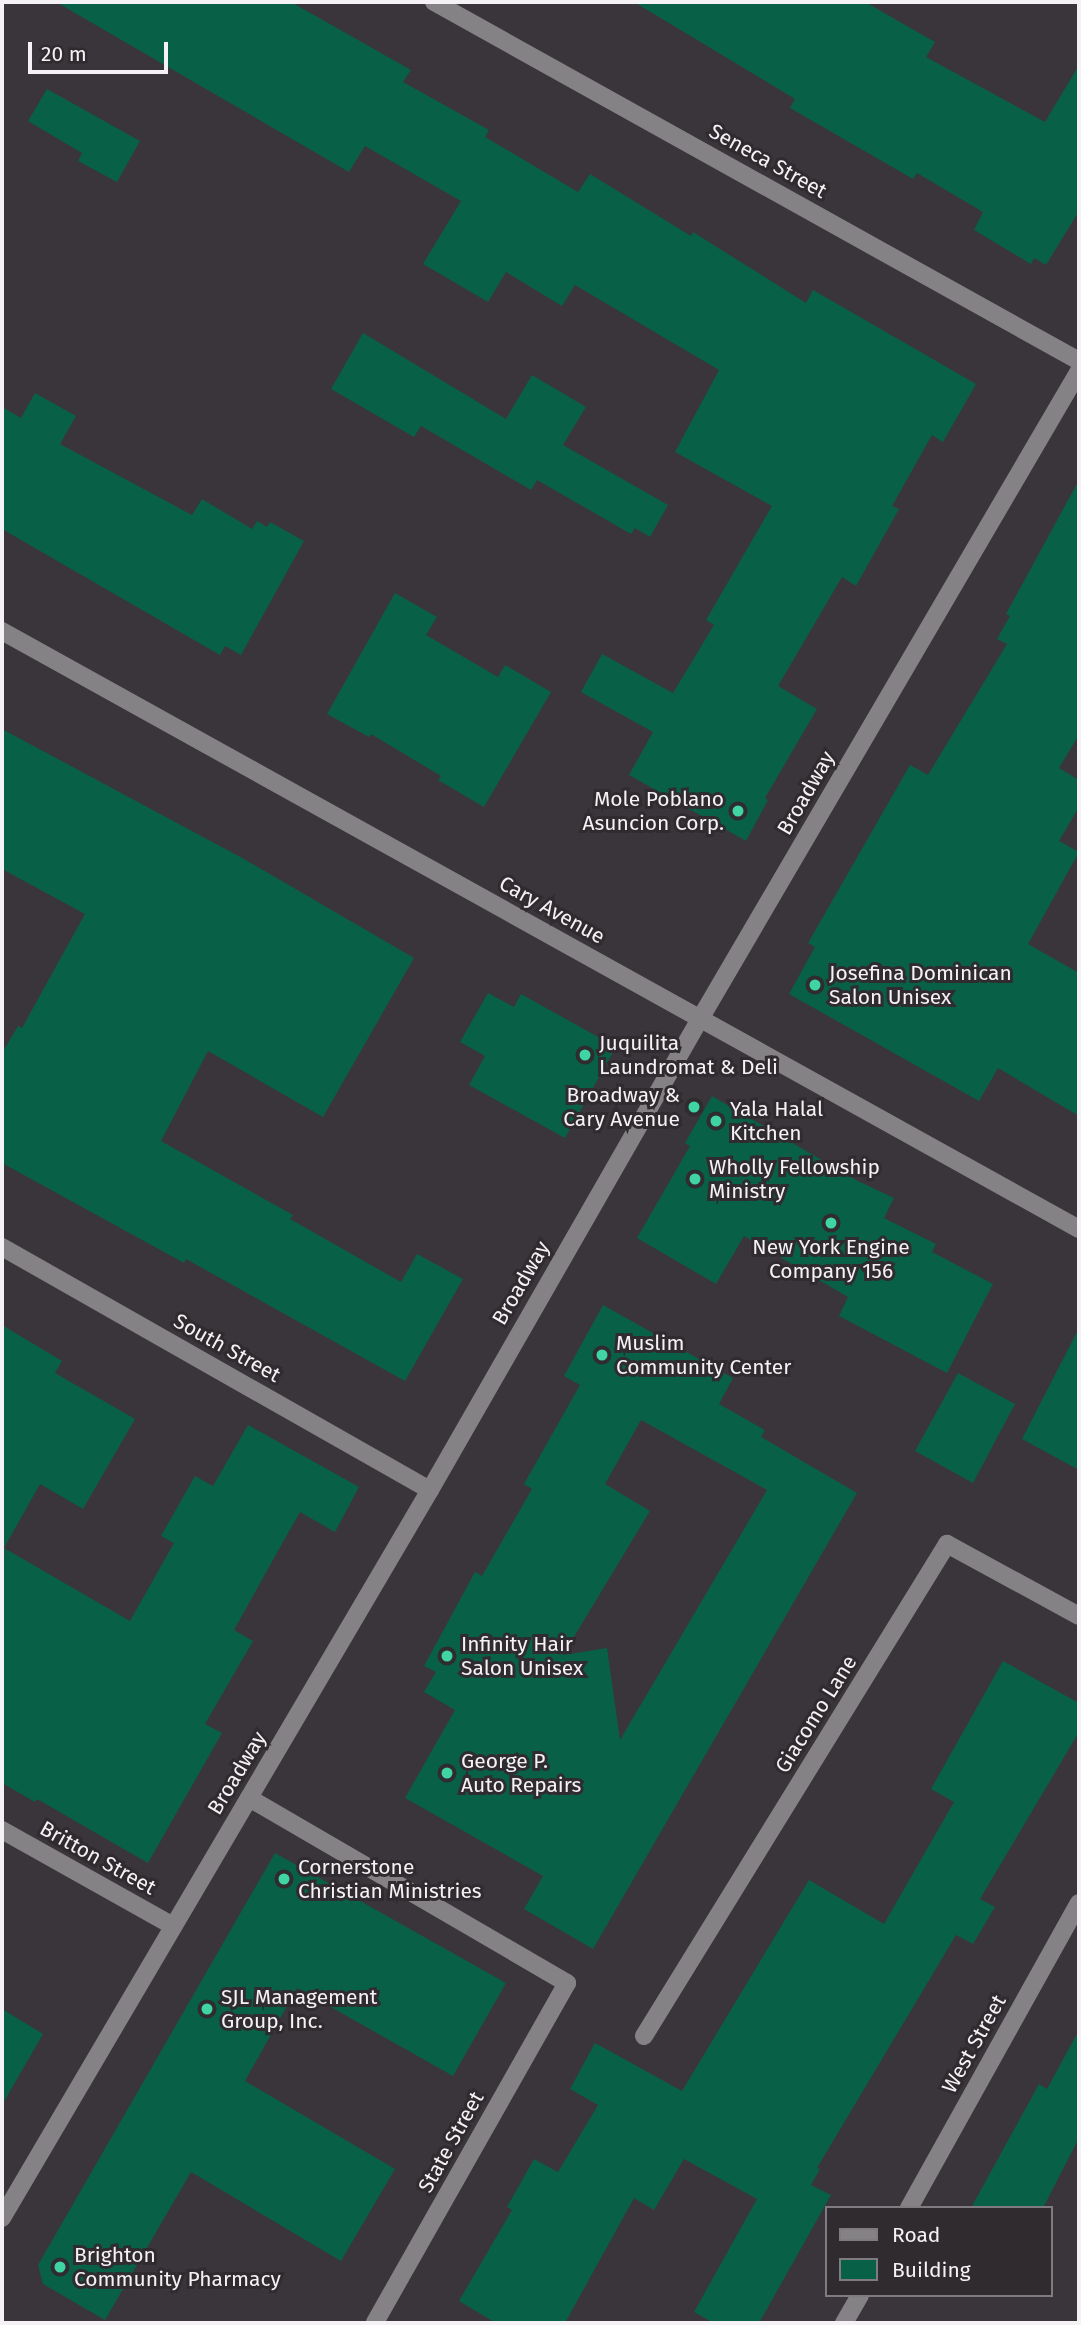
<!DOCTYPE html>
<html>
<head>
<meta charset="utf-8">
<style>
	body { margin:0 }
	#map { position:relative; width:1081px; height:2325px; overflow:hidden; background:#3a353a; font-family:"Fira Sans",sans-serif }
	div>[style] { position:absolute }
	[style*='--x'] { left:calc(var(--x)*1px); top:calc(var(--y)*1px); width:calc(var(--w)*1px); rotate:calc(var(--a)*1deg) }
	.building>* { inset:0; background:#086046 }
	.minor>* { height:18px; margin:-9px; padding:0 9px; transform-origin:9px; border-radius:9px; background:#848284 }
	.dots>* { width:19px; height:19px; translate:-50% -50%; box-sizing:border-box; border:4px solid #302b2f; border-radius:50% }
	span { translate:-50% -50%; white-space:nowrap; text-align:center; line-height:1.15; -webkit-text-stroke:6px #302b2f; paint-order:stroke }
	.street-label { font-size:21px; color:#f5f2f5 }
	.poi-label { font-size:21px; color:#f5f2f5 }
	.right { translate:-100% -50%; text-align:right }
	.left { translate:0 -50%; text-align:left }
	.frame { position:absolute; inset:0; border:4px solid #f5f2f5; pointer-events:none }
	.legend { position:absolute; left:825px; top:2206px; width:228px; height:91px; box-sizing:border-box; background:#302b2f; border:2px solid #7f7b7e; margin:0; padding:9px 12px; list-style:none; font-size:21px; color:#f5f2f5 }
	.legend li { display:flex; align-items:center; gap:14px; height:35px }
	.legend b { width:35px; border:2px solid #7f7b7e }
	.scale { position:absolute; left:28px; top:42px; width:140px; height:32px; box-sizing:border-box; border:4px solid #f5f2f5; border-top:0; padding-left:9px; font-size:21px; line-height:24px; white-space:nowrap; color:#f5f2f5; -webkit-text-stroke:5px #302b2f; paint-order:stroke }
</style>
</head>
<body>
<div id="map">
	<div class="building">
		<div style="clip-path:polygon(56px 2px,291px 2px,411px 70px,403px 82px,489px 130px,485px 137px,578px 192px,590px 174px,691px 236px,693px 232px,806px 303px,813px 290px,976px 384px,943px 442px,932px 435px,892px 506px,899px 509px,856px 586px,842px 577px,778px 686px,817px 709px,765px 798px,768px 800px,746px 841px,629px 775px,653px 732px,581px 692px,602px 654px,673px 693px,714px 625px,706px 620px,772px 506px,675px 452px,719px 370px,575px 285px,562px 306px,506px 272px,488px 302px,423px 264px,461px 201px,365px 146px,349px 172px)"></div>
		<div style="clip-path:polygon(634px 2px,865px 2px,935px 42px,926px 57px,1045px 122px,1079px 65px,1079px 211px,1046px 265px,1034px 258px,1031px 264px,974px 230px,983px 212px,917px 173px,913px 179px,790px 108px,795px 99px)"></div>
		<div style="clip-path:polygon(47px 89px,140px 141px,117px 182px,78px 161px,82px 153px,28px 121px)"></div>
		<div style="clip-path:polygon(363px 333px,506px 419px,532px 375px,586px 407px,563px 445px,668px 505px,650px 537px,635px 528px,631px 534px,537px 480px,531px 490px,421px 426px,414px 437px,331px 389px)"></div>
		<div style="clip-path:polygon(35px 393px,76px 416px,60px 444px,192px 515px,202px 499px,252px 529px,257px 521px,267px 527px,270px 522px,304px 541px,241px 655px,225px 646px,220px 655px,2px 529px,2px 407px,21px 418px)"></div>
		<div style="clip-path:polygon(1079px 480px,1079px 735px,1059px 768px,1079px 780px,1079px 807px,1059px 841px,1079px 852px,1028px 944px,1079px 973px,1079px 1116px,998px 1068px,979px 1101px,789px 994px,815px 947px,808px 943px,910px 765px,928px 775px,1007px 644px,997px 639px,1010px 616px,1006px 614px)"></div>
		<div style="clip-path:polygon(395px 593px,437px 617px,426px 635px,498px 677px,505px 665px,551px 692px,484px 807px,438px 780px,441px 776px,371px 734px,369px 737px,327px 714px)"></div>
		<div style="clip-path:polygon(2px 729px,244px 859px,414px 958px,323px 1117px,208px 1051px,161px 1141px,293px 1215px,290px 1219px,401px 1282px,417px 1254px,463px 1279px,405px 1381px,186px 1259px,184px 1263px,2px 1163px,2px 1053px,18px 1026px,22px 1028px,85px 914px,2px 869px)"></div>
		<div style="clip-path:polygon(488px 993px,514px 1007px,521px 994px,616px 1047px,565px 1138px,469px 1085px,485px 1056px,460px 1042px)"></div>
		<div style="clip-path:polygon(712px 1096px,856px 1180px,894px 1198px,884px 1218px,936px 1244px,932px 1252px,993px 1284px,947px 1373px,839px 1316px,848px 1297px,744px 1236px,716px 1284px,637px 1238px,690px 1146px,685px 1143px)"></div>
		<div style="clip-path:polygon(evenodd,603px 1305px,733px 1378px,719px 1404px,765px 1430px,761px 1437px,857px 1493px,593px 1949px,524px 1909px,543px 1876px,405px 1798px,455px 1710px,424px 1692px,436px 1672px,424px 1666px,475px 1572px,482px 1576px,532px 1489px,524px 1484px,580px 1385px,564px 1376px,603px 1305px,641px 1420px,767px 1490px,620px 1740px,607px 1648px,563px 1655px,650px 1511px,605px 1484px,641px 1420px)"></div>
		<div style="clip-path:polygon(2px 1325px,62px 1361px,55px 1373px,135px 1419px,83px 1509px,40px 1484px,4px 1548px,130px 1621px,174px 1543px,161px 1536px,195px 1476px,213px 1486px,248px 1425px,359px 1487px,335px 1532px,300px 1512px,274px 1558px,234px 1630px,253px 1641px,205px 1724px,222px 1733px,148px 1863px,37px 1799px,35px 1802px,2px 1783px)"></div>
		<div style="clip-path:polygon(1079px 1328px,1079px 1470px,1022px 1439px)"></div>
		<div style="clip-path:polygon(958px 1373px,1015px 1404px,973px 1483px,915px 1451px)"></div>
		<div style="clip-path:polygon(1003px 1661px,1079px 1703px,1079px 1732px,980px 1899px,995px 1907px,973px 1944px,956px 1935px,817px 2168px,820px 2169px,811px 2185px,831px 2195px,759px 2323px,714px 2323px,694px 2312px,757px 2199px,684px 2159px,654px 2210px,634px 2198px,565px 2323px,496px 2323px,459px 2301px,512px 2210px,507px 2207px,534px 2159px,558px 2172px,598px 2105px,570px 2089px,595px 2043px,682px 2091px,809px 1880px,884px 1924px,954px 1802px,931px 1789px)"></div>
		<div style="clip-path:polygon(275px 1853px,506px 1983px,453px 2076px,297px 1988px,245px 2081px,395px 2169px,341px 2261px,191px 2172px,105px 2320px,43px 2284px,38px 2265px)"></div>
		<div style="clip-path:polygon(2px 2009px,43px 2034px,2px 2105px)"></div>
		<div style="clip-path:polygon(1079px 2030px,1079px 2138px,1043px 2208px,971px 2208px,1039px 2084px,1047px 2089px)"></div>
	</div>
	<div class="minor">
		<div style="--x:434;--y:2;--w:738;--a:29.1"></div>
		<div style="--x:2;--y:631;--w:1232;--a:29.04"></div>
		<div style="--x:2;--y:1247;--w:492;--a:29.6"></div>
		<div style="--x:249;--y:1798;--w:368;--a:30.2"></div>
		<div style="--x:567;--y:1983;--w:390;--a:119.5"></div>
		<div style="--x:2;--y:1830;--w:196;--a:29.3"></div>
		<div style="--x:644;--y:2036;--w:578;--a:-58.37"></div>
		<div style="--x:947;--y:1544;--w:150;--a:28.6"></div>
		<div style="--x:909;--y:2208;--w:349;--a:-60.9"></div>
		<div style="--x:2;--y:2218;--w:844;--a:-59.55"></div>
		<div style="--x:430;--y:1490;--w:543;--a:-60.18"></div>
		<div style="--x:700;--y:1019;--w:751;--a:-59.68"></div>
		<div style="--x:844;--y:2323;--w:32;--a:-60"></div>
	</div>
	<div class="dots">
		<div style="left:738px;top:811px;background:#3fd4a2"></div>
		<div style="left:815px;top:985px;background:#3fd4a2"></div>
		<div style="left:585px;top:1055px;background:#3fd4a2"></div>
		<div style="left:694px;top:1107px;background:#3fd4a2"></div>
		<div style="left:716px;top:1121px;background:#3fd4a2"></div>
		<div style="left:695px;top:1179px;background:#3fd4a2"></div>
		<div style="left:831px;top:1223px;background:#3fd4a2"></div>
		<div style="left:602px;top:1355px;background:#3fd4a2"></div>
		<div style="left:447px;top:1656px;background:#3fd4a2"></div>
		<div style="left:447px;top:1773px;background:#3fd4a2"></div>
		<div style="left:284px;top:1879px;background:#3fd4a2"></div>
		<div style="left:207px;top:2009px;background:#3fd4a2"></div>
		<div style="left:60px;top:2267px;background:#3fd4a2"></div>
	</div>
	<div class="street-label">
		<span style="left:768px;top:161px;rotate:29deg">Seneca Street</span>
		<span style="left:806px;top:793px;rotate:-60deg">Broadway</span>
		<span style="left:552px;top:910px;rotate:29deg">Cary Avenue</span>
		<span style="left:521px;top:1283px;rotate:-60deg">Broadway</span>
		<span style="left:227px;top:1348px;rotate:29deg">South Street</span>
		<span style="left:816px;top:1714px;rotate:-58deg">Giacomo Lane</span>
		<span style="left:237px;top:1773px;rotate:-59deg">Broadway</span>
		<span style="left:98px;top:1858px;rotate:29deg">Britton Street</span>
		<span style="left:974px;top:2044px;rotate:-61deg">West Street</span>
		<span style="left:451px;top:2142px;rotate:-61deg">State Street</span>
	</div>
	<div class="poi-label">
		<span class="right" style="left:724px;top:811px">Mole Poblano<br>Asuncion Corp.</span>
		<span class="left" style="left:829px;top:985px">Josefina Dominican<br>Salon Unisex</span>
		<span class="left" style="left:599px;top:1055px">Juquilita<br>Laundromat &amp; Deli</span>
		<span class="right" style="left:680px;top:1107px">Broadway &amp;<br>Cary Avenue</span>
		<span class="left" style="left:730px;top:1121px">Yala Halal<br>Kitchen</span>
		<span class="left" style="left:709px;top:1179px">Wholly Fellowship<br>Ministry</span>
		<span style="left:831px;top:1259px">New York Engine<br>Company 156</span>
		<span class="left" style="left:616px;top:1355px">Muslim<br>Community Center</span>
		<span class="left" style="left:461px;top:1656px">Infinity Hair<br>Salon Unisex</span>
		<span class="left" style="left:461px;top:1773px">George P.<br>Auto Repairs</span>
		<span class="left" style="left:298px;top:1879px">Cornerstone<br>Christian Ministries</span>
		<span class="left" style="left:221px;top:2009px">SJL Management<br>Group, Inc.</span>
		<span class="left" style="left:74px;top:2267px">Brighton<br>Community Pharmacy</span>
	</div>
	<div class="frame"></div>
	<ul class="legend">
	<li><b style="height:9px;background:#848284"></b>Road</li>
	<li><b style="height:19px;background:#086046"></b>Building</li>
	</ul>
	<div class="scale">20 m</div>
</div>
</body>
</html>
